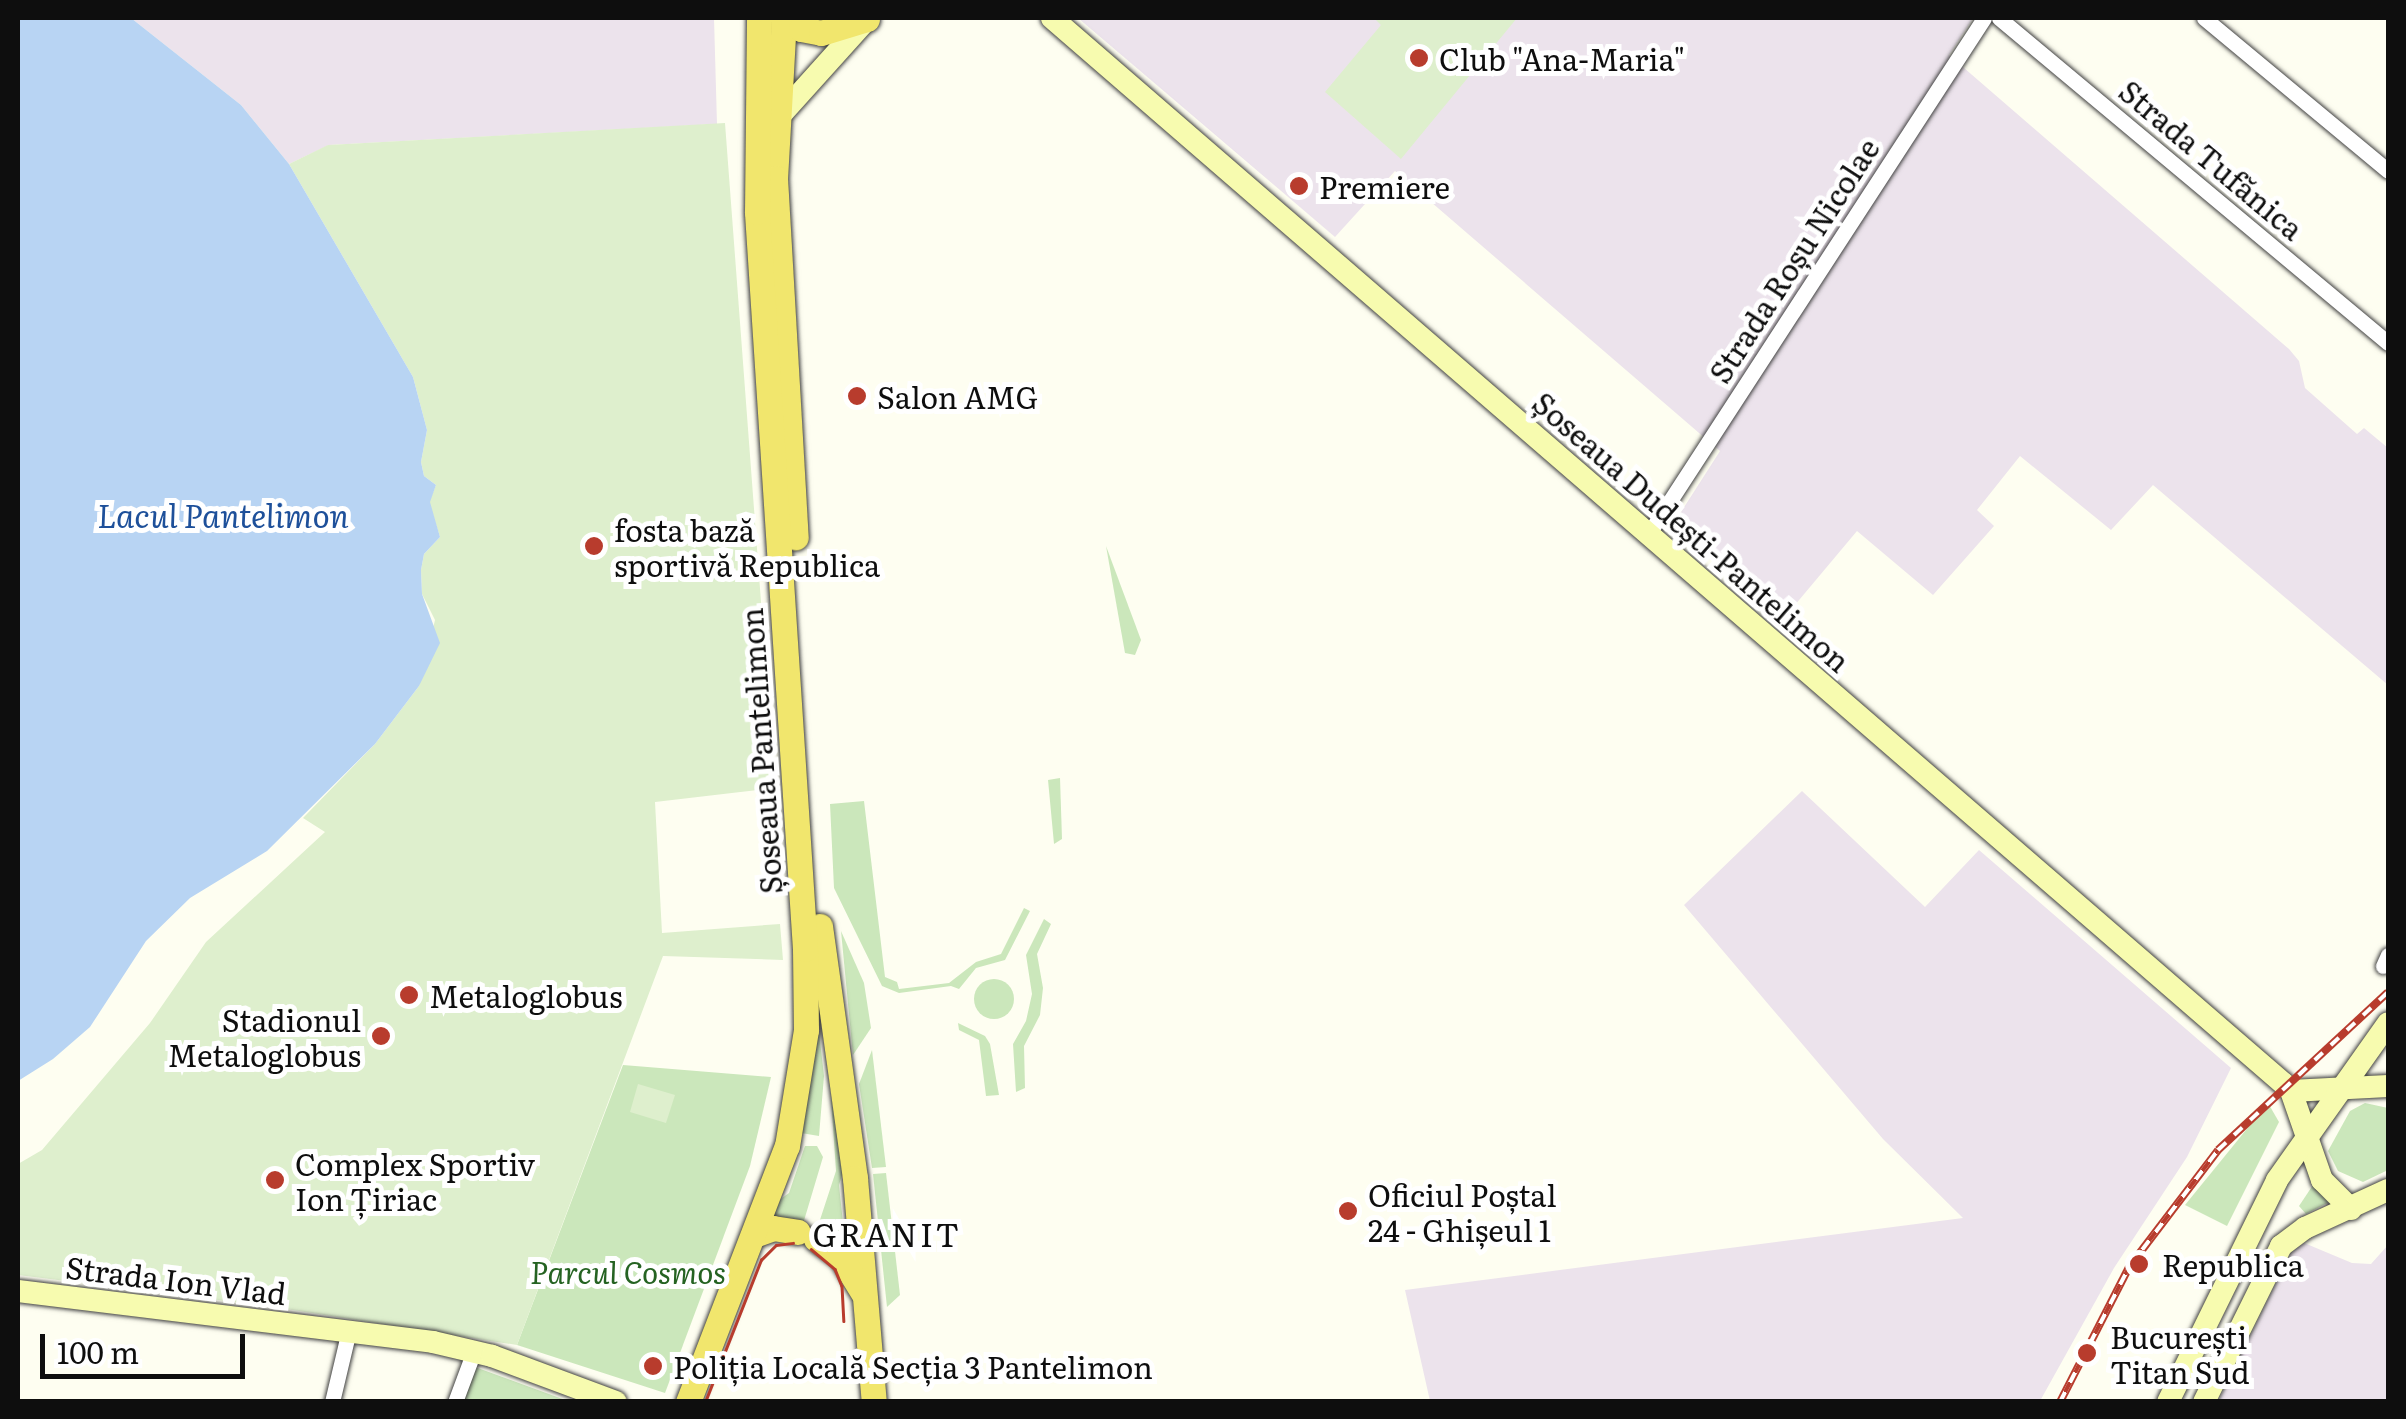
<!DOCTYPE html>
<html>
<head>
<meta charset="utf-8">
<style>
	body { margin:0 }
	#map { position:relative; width:2406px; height:1419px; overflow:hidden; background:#fefef1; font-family:Literata,serif }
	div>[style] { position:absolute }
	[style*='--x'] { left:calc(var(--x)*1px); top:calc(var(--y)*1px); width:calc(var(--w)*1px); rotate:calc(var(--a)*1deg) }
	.industrial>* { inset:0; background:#ece3ec }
	.green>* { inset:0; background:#cbe7bb }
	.round { border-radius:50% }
	.pitch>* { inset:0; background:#deefcd }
	.water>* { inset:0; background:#b8d4f3 }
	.roads { filter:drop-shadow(0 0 2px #414141) drop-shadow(0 0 2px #414141) }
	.street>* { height:15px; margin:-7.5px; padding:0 7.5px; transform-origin:7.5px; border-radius:7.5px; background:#fff }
	.secondary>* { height:22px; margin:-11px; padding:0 11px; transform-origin:11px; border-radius:11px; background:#f7fbaf }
	.primary>* { height:25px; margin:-12.5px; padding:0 12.5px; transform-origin:12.5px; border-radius:12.5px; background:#f1e66d }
	.tram>* { height:2.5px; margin:-1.25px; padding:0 1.25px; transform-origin:1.25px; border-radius:1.25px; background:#b83c2d }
	.rail>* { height:8px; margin-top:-4px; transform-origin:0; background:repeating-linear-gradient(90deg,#fff 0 11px,#b83c2d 0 22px); box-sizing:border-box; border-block:2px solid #b83c2d }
	.dots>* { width:28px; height:28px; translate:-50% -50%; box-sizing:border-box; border:5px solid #fff; border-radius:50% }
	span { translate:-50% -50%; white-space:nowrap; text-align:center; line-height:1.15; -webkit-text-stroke:10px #fff; paint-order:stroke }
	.poi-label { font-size:30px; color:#0e0e0e }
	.left { translate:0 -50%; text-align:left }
	.right { translate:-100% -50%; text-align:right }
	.street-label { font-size:30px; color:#0e0e0e }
	.park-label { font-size:30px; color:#256322; font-style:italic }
	.water-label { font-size:32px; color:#1e509a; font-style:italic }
	.neighbourhood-label { font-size:32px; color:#0e0e0e; letter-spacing:2.5px }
	.frame { position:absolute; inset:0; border:20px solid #0e0e0e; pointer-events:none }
	.scale { position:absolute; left:40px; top:1334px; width:205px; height:45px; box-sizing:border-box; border:5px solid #0e0e0e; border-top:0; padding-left:12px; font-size:30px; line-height:35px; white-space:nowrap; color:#0e0e0e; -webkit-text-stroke:8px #fff; paint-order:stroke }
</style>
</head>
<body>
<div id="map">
	<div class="industrial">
		<div style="clip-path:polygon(131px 18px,714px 18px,717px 124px,329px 145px,289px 164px,241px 105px)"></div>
		<div style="clip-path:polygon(1078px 18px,1973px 18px,1949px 55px,2289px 349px,2299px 361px,2305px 388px,2357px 434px,2364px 428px,2388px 448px,2388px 685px,2153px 485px,2111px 530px,2020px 456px,1977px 510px,1994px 526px,1933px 595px,1857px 531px,1784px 618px,1672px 526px,1720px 451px,1395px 171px,1335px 237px)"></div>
		<div style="clip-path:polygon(1802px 791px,1925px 907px,1979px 850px,2231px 1068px,2187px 1157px,2114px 1268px,2040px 1401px,1430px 1401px,1405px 1290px,1963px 1218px,1883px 1139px,1684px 905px)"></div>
		<div style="clip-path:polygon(2297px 1240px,2352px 1263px,2371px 1264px,2388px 1245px,2388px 1401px,2218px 1402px)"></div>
	</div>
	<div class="green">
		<div style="clip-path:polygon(1106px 546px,1141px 640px,1135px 655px,1125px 653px)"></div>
		<div style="clip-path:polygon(1060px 778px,1062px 839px,1054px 844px,1048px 780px)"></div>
		<div style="clip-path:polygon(864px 801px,885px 977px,897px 982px,899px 989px,949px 983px,976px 962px,1001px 954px,1024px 908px,1030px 911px,1005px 960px,976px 968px,959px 989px,951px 986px,899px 993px,882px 986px,834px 888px,830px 804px)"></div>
		<div style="clip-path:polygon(1044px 919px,1051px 924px,1037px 954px,1043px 988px,1040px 1015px,1024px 1046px,1025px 1088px,1016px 1092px,1013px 1044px,1026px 1021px,1032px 994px,1026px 955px)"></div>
		<div style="clip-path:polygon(841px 931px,864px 983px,871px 1028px,853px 1055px)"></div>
		<div class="round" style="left:974px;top:979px;width:40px;height:40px"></div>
		<div style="clip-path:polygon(816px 1006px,824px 1076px,819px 1136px,801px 1133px)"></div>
		<div style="clip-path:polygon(958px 1023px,985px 1036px,990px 1044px,999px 1095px,986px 1096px,979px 1040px,959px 1030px)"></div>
		<div style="clip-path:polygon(872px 1050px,886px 1167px,872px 1168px,859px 1084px)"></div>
		<div style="clip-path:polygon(623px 1065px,771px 1077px,750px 1166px,665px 1393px,517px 1345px)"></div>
		<div style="clip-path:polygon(831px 1097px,843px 1172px,839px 1185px,843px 1223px,833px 1240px,816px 1232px,836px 1171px)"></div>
		<div style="clip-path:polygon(2268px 1103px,2279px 1122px,2227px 1226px,2185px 1205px)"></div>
		<div style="clip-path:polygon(2365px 1103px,2388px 1108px,2388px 1170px,2363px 1182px,2338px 1171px,2328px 1151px,2350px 1111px)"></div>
		<div style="clip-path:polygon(805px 1146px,817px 1146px,823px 1157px,803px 1224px,772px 1219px,778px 1201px,789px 1193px)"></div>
		<div style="clip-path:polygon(886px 1173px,900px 1295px,887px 1307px,873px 1174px)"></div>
		<div style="clip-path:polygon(2315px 1182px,2331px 1201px,2306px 1214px,2299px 1206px)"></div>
		<div style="clip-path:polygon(475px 1367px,568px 1401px,462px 1402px)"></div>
	</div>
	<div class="pitch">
		<div style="clip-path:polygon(1374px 18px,1517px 18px,1401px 159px,1325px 92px,1381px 25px)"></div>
		<div style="clip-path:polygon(725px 123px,775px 788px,655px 802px,662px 933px,780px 924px,783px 960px,663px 956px,517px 1345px,267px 1306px,18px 1275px,18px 1164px,42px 1150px,150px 1023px,206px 942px,325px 832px,303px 818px,375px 744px,419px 686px,435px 620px,422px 594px,421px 570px,424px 554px,440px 537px,429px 502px,436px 485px,424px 476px,421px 462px,427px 430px,413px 377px,289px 164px,328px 145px)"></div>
		<div style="clip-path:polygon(638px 1084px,675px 1095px,666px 1123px,630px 1112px)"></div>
	</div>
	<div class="water">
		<div style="clip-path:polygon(18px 18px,131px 18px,241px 105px,289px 164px,413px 377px,427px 430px,421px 462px,424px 476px,436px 485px,430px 502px,440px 537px,424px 554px,421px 570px,422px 594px,440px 643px,419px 686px,375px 744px,267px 851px,190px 898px,146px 941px,90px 1027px,53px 1059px,18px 1081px)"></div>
	</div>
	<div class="roads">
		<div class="street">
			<div style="--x:1999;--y:18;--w:507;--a:39.88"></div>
			<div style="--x:2204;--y:18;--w:239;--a:39.7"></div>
			<div style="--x:1649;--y:533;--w:614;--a:-56.96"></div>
			<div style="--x:2383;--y:966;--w:12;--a:-66"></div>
			<div style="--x:332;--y:1402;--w:74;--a:-76.7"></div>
			<div style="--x:455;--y:1402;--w:54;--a:-69.6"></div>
		</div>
		<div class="secondary">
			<div style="--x:1052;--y:18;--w:1629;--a:40.87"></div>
			<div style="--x:2284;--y:1084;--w:10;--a:45"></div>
			<div style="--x:2291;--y:1091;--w:94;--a:70.8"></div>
			<div style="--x:2322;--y:1180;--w:41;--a:45"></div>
			<div style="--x:777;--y:119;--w:136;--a:-48"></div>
			<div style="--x:2291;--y:1091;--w:97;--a:-3"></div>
			<div style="--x:18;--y:1291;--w:418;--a:7"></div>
			<div style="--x:433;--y:1342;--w:61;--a:13.3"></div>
			<div style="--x:492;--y:1356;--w:132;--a:20.4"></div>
			<div style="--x:2168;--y:1402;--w:247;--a:-63.8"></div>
			<div style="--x:2277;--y:1180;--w:192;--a:-54.7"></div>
			<div style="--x:2204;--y:1402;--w:174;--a:-63.7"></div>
			<div style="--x:2281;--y:1246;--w:30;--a:-37"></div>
			<div style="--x:2305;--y:1228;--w:91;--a:-24.6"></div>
		</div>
		<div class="primary">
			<div style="--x:784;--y:18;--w:160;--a:93.2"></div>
			<div style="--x:775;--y:178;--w:360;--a:86.7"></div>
			<div style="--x:789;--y:18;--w:16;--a:43"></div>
			<div style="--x:801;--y:29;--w:20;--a:11"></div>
			<div style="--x:821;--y:33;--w:48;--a:-16.9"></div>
			<div style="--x:820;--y:926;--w:254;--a:82.1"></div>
			<div style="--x:855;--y:1178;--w:225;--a:85.2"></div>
			<div style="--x:754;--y:1235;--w:20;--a:-20"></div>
			<div style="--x:773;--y:1228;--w:25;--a:9"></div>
			<div style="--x:816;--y:1239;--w:31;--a:36"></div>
			<div style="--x:841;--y:1257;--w:42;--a:58.6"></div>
			<div style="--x:688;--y:1402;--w:274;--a:-68.9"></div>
			<div style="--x:787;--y:1146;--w:118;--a:-80.7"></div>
			<div style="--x:806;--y:1030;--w:81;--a:-90.7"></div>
			<div style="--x:805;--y:949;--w:739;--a:-93.73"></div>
			<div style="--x:757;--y:212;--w:194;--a:-89.4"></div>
		</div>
	</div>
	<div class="tram">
		<div style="--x:811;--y:1249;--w:31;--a:40"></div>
		<div style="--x:835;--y:1269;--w:18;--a:68"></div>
		<div style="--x:842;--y:1286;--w:35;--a:87"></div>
		<div style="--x:705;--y:1402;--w:153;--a:-68.5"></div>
		<div style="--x:761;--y:1260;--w:21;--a:-45"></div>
		<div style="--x:776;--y:1245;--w:17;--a:-7"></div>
	</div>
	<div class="rail">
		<div style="--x:2060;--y:1402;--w:152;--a:-62.9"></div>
		<div style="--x:2129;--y:1267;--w:147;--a:-52.7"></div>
		<div style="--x:2218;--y:1150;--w:232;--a:-42.9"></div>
	</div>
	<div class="dots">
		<div style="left:1419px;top:58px;background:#b83c2d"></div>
		<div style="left:1299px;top:186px;background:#b83c2d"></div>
		<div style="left:857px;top:396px;background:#b83c2d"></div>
		<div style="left:594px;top:546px;background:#b83c2d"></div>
		<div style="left:409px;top:995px;background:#b83c2d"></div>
		<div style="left:381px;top:1036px;background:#b83c2d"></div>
		<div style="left:275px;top:1180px;background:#b83c2d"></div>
		<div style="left:1348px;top:1211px;background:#b83c2d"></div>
		<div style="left:2139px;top:1264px;background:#b83c2d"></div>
		<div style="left:2087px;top:1353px;background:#b83c2d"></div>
		<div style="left:653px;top:1366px;background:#b83c2d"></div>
	</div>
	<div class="poi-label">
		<span class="left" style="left:1439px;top:58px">Club "Ana-Maria"</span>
		<span class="left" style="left:1319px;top:186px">Premiere</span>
		<span class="left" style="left:877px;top:396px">Salon AMG</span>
		<span class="left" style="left:614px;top:546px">fosta bază<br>sportivă Republica</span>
		<span class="left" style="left:429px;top:995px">Metaloglobus</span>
		<span class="right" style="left:361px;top:1036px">Stadionul<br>Metaloglobus</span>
		<span class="left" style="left:295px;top:1180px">Complex Sportiv<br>Ion Țiriac</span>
		<span class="left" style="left:1368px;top:1211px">Oficiul Poștal<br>24 - Ghișeul 1</span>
		<span class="left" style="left:2162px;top:1264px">Republica</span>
		<span class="left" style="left:2110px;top:1353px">București<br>Titan Sud</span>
		<span class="left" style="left:673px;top:1366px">Poliția Locală Secția 3 Pantelimon</span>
	</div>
	<div class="street-label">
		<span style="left:2212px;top:159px;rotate:40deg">Strada Tufănica</span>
		<span style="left:1793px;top:260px;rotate:-57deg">Strada Roșu Nicolae</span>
		<span style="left:1692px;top:531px;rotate:41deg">Șoseaua Dudești-Pantelimon</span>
		<span style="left:760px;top:751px;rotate:-94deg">Șoseaua Pantelimon</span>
		<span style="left:176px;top:1279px;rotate:7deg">Strada Ion Vlad</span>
	</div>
	<div class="park-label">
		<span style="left:628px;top:1271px">Parcul Cosmos</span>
	</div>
	<div class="water-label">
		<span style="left:223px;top:514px">Lacul Pantelimon</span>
	</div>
	<div class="neighbourhood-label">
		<span style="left:887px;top:1233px">GRANIT</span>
	</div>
	<div class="frame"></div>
	<div class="scale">100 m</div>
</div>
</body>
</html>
